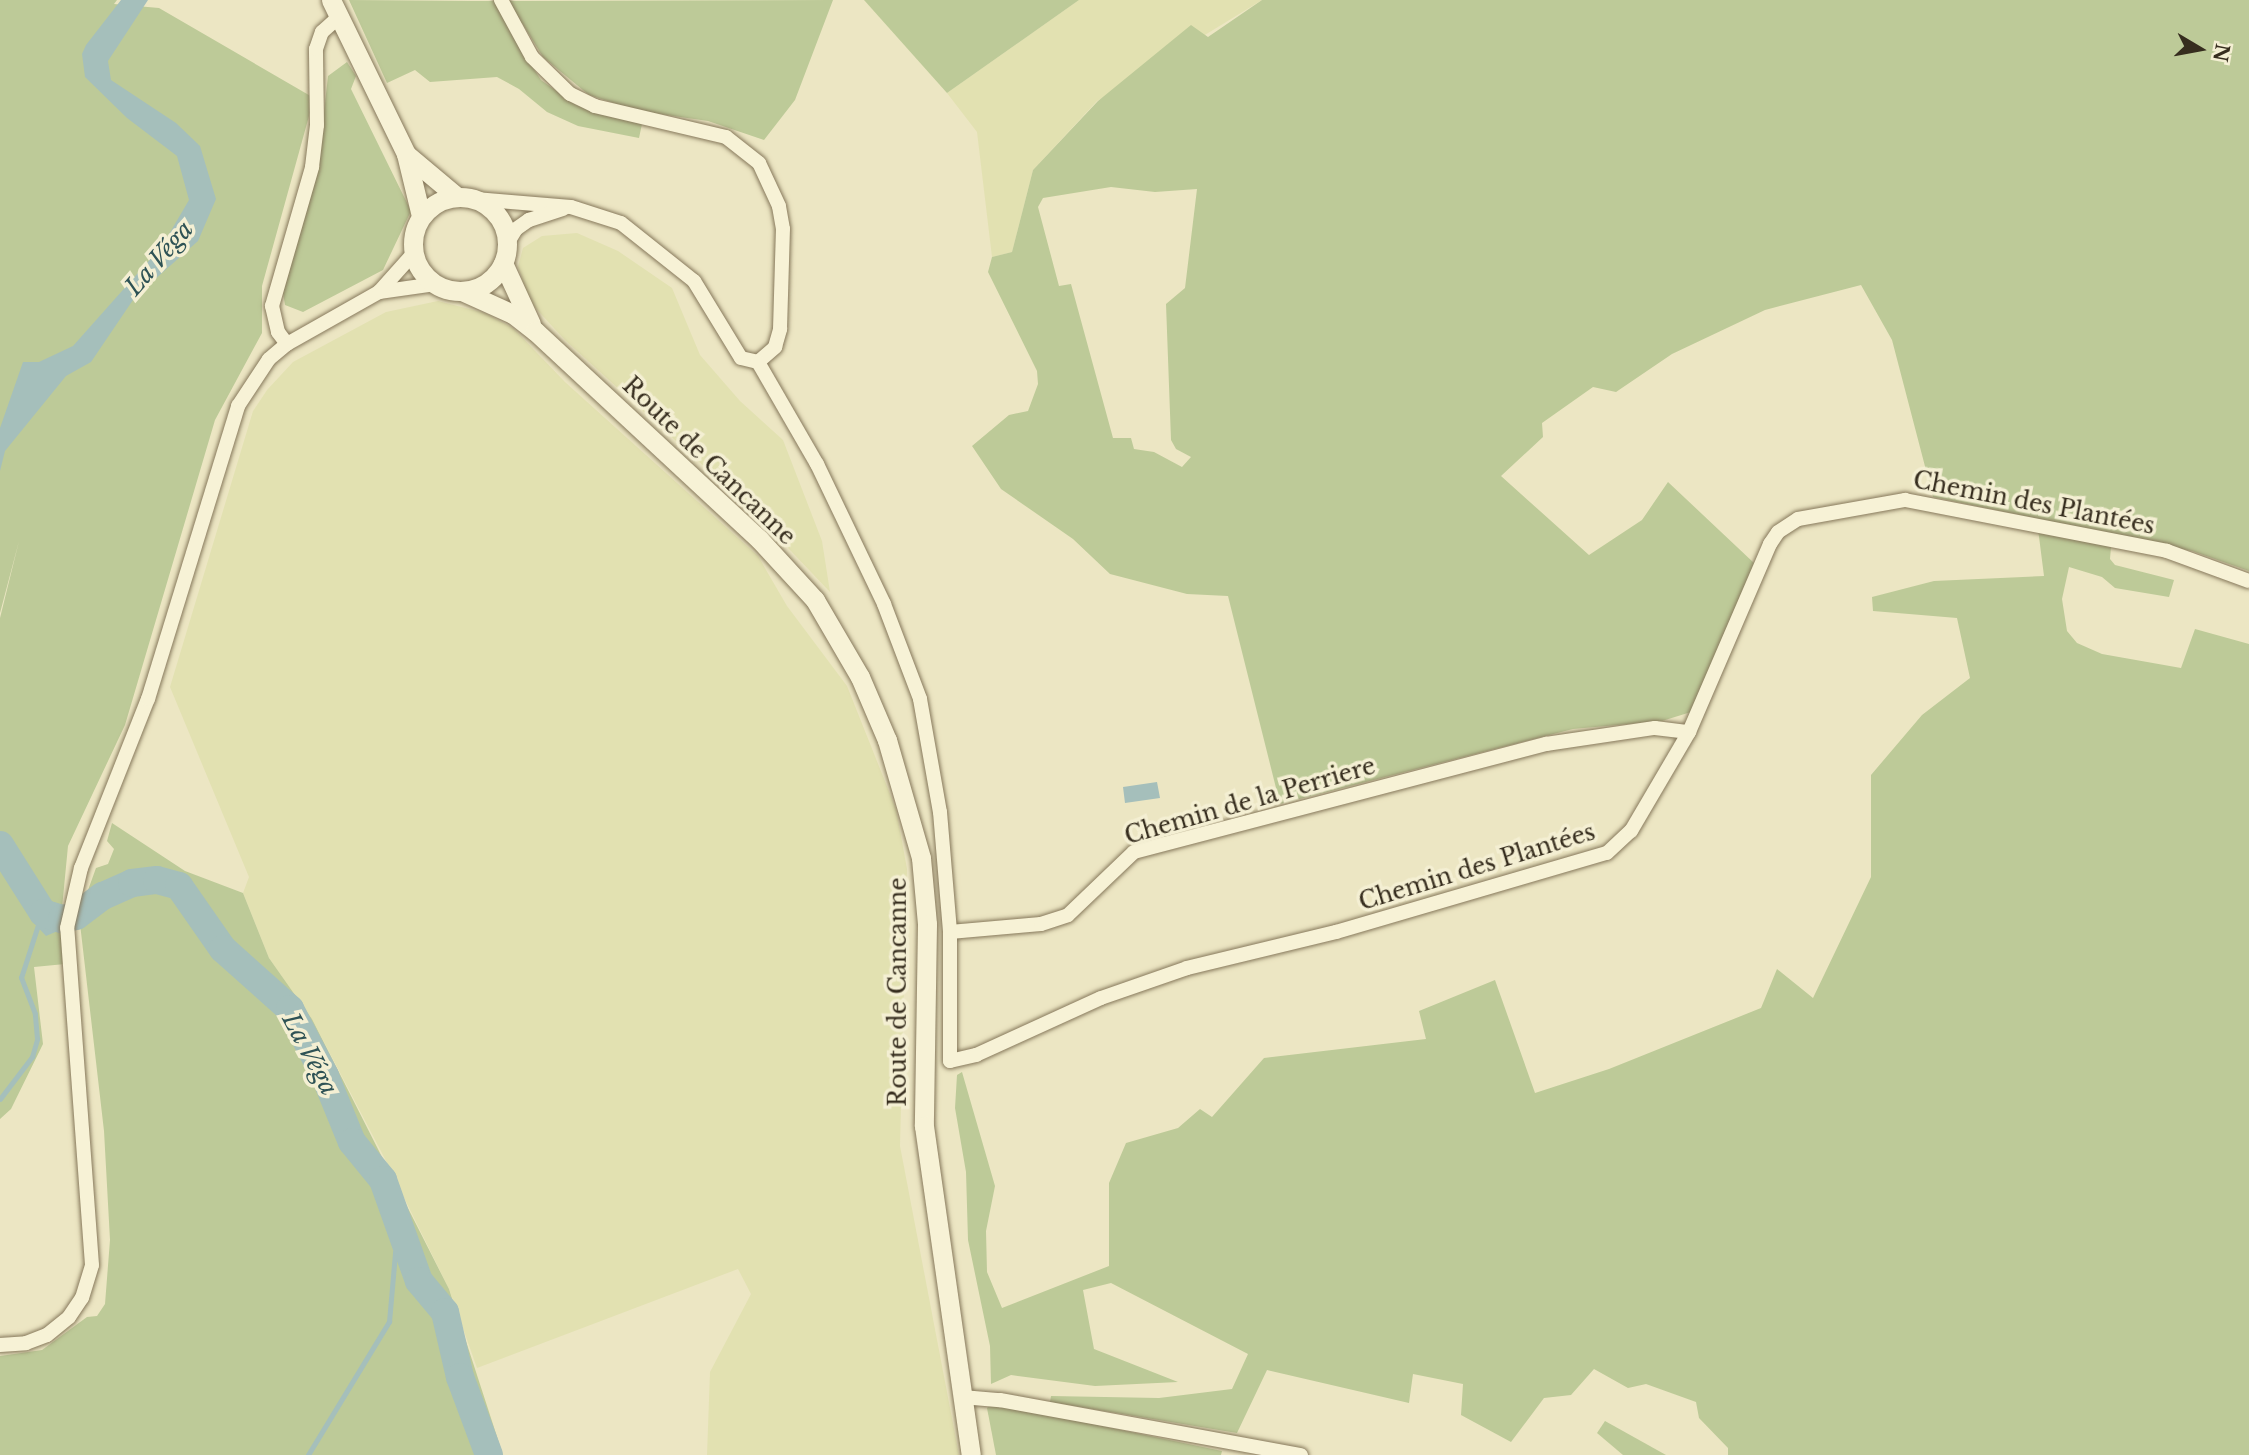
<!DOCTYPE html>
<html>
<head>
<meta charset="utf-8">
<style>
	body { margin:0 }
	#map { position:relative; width:2249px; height:1455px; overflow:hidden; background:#ece6c3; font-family:"Libre Baskerville",serif }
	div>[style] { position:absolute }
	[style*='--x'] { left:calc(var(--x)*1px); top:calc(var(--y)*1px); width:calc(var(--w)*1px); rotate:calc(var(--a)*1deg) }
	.farmland>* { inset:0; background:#e2e1b1 }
	.green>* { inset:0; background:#bdca98 }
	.water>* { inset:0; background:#a5bfbb }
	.stream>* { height:4.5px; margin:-2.25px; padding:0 2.25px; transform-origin:2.25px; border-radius:2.25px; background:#a5bfbb }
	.river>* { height:28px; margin:-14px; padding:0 14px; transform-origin:14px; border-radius:14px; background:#a5bfbb }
	.roads { filter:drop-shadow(0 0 2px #86785b) drop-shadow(0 0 2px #86785b) }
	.minor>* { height:14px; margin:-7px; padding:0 7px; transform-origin:7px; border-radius:7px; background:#f7f2d6 }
	.secondary>* { height:19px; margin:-9.5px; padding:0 9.5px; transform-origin:9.5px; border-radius:9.5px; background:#f7f2d6 }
	.secondary>.ring { margin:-9.5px; padding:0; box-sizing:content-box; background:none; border:19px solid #f7f2d6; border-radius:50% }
	span { translate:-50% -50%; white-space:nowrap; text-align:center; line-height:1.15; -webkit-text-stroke:7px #f4efd3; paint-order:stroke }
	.street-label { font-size:23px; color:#362d1e }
	.water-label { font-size:24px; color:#2e5255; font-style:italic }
	.north { position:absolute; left:2165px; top:14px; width:70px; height:70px; -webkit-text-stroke:5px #f4efd3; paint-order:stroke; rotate:100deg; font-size:19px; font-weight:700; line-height:28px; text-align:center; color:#362d1e }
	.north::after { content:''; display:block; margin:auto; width:24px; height:32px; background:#362d1e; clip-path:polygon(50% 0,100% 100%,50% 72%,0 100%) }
</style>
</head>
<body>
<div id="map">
	<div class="farmland">
		<div style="clip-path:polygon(1079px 0,1262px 0,1097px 101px,1033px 170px,1012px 252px,992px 257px,977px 132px,947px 93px)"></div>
		<div style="clip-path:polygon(577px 233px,618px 251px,672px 288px,700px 355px,740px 401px,783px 440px,822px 541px,830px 592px,752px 510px,565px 340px,530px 302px,518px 267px,523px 248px,542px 236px)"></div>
		<div style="clip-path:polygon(438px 301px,485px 313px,513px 328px,565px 382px,758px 556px,787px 606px,847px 686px,896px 809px,907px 869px,900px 1146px,959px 1455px,707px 1455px,710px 1372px,751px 1294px,738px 1269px,477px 1368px,449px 1289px,385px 1159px,312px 1019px,269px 958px,243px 893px,249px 877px,170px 687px,253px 411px,267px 390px,293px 362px,386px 312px)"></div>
	</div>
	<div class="green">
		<div style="clip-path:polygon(0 0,117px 0,114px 4px,159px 8px,314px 98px,262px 286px,262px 333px,215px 420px,125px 725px,68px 846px,62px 908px,65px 964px,34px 967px,43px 1044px,11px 1109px,0 1119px,0 618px,19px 541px,0 613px)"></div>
		<div style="clip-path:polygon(349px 0,474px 1px,833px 0,795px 100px,764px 140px,708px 121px,639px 111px,589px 95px,543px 57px,522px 23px,510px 32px,541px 80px,576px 105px,642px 124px,639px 138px,578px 126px,547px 112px,519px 89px,497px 77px,430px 82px,415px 70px,387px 83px)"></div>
		<div style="clip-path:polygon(864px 0,1079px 0,947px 93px)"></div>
		<div style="clip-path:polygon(evenodd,1262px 0,2249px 0,2249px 571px,2192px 551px,1933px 497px,1892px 340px,1861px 285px,1765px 310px,1672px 354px,1616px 392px,1593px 387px,1542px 423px,1543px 437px,1501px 476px,1589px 555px,1642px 520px,1668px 482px,1754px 563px,1691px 712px,1662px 721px,1573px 729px,1280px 804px,1228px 596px,1187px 594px,1110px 574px,1073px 539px,1001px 489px,972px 446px,1009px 415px,1028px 411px,1038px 384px,1037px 371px,988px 272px,992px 257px,1012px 252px,1033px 170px,1098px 101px,1191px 25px,1208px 37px,1262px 0,1111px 187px,1155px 192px,1197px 189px,1185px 288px,1166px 304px,1171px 440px,1176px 449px,1191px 457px,1182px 467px,1154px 452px,1134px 449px,1131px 438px,1113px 438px,1071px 284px,1059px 286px,1038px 207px,1043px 198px,1111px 187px)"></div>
		<div style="clip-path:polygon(347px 62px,356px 76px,351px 89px,411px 211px,383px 270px,303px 312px,285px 305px,283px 293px,318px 166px,328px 76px)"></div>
		<div style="clip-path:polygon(2038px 529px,2111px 547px,2110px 559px,2115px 565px,2174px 580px,2169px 597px,2115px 588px,2102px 577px,2069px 567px,2062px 599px,2067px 631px,2077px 643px,2102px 654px,2181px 668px,2195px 629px,2249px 644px,2249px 1455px,1728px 1455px,1728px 1448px,1699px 1418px,1696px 1402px,1646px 1384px,1628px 1388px,1594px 1369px,1571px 1395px,1544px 1398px,1511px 1442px,1461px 1415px,1463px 1384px,1413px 1374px,1409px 1403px,1267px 1370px,1237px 1433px,1050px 1402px,1051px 1396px,1159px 1398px,1232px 1389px,1248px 1354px,1111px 1283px,1083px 1290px,1094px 1349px,1178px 1382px,1095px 1386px,1011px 1375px,991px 1384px,990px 1346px,968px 1240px,966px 1172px,955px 1108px,957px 1075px,962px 1072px,995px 1186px,986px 1231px,987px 1272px,1002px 1308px,1109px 1266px,1109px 1183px,1126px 1143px,1178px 1128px,1200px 1109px,1212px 1117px,1264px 1058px,1426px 1039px,1419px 1011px,1495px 980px,1535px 1093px,1609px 1069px,1761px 1008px,1777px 969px,1813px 998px,1871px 877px,1871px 775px,1922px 715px,1970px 678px,1957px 618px,1873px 611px,1872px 597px,1934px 581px,2044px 576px)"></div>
		<div style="clip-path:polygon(112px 823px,185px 871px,243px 893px,269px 958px,312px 1019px,449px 1289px,503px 1455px,0 1455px,0 1356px,42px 1350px,87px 1317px,97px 1316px,105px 1304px,110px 1240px,104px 1131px,79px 915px,96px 868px,108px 864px,114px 849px,107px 841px)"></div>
		<div style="clip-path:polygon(992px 1403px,1222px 1451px,1221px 1455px,996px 1455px,987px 1408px)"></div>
		<div style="clip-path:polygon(1605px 1421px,1666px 1455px,1623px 1455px,1597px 1433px)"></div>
	</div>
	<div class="water">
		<div style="clip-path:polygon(121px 0,148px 0,108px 61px,111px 80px,176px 123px,200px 146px,216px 199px,198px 241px,135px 297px,91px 362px,66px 376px,5px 451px,0 471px,0 428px,23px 362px,39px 362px,73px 346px,162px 246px,189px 200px,177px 156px,127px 118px,85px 77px,82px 54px,86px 45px)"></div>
		<div style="clip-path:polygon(1157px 782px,1160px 798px,1125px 803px,1123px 787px)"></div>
		<div style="clip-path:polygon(0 834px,17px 849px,47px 900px,65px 906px,60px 930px,46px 936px,33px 922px,22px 895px,0 866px)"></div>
	</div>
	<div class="stream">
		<div style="--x:0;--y:1099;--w:53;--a:-52.7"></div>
		<div style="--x:32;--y:1057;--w:19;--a:-74"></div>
		<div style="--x:37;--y:1039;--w:25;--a:-95"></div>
		<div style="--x:35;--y:1014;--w:39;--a:-111"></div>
		<div style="--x:21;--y:978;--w:56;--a:-72.2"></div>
		<div style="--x:308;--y:1455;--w:156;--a:-58.7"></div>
		<div style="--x:389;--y:1322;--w:69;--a:-85"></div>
		<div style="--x:395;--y:1253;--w:21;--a:-65"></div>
	</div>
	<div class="river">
		<div style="--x:0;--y:845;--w:80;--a:57.7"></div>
		<div style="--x:43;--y:913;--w:20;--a:18"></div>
		<div style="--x:62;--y:919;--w:14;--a:-12"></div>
		<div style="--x:76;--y:916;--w:34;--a:-37"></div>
		<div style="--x:103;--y:896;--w:32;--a:-24"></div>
		<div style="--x:132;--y:883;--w:25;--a:-7"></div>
		<div style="--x:157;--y:880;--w:23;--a:15"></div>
		<div style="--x:179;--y:886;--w:77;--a:55.1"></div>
		<div style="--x:223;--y:949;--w:90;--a:41.8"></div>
		<div style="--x:290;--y:1009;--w:76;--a:62.4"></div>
		<div style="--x:325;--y:1076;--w:71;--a:67.8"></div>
		<div style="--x:352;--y:1142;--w:49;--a:50.8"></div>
		<div style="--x:383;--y:1180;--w:107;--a:70.4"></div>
		<div style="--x:419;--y:1281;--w:40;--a:50"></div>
		<div style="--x:445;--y:1312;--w:67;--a:77"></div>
		<div style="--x:460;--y:1377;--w:83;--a:69.6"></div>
	</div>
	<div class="roads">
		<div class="minor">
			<div style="--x:475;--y:199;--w:96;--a:4.8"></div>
			<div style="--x:571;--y:207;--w:52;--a:17.7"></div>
			<div style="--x:621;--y:223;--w:93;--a:38.5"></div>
			<div style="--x:694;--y:281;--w:90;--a:58.6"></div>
			<div style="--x:741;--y:358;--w:17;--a:13"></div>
			<div style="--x:758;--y:362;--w:23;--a:-41"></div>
			<div style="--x:775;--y:347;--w:19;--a:-74"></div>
			<div style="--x:780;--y:329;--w:100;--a:-88.3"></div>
			<div style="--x:783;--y:229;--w:23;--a:-100"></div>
			<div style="--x:779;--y:206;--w:47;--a:-114.9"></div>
			<div style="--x:759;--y:163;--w:42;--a:-141.8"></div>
			<div style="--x:726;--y:137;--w:135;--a:-166.7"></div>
			<div style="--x:595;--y:106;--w:28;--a:-154"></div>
			<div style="--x:570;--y:94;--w:53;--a:-135.8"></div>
			<div style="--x:532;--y:57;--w:65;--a:-118.5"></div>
			<div style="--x:507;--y:244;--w:17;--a:-59"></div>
			<div style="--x:516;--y:229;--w:16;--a:-35"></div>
			<div style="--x:529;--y:220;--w:36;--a:-18"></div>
			<div style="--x:379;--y:292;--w:57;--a:-8.1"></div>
			<div style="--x:287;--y:344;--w:15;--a:-127"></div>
			<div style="--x:278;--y:332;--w:27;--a:-103"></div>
			<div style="--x:272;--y:306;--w:145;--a:-73.9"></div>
			<div style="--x:312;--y:167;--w:42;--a:-83.2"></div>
			<div style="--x:317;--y:125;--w:76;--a:-90.8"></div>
			<div style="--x:316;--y:49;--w:18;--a:-71"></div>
			<div style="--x:322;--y:32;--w:24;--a:-42"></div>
			<div style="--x:758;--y:362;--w:118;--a:60"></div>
			<div style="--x:817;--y:464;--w:155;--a:64.4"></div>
			<div style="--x:884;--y:604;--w:102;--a:69.2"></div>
			<div style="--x:920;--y:699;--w:115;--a:80"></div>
			<div style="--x:940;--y:812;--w:120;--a:85.2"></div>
			<div style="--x:950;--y:932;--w:129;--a:90"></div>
			<div style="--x:950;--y:1061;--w:27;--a:-13"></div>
			<div style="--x:976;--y:1055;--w:137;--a:-24.5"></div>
			<div style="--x:1101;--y:998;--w:91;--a:-19.2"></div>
			<div style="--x:1187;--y:968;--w:153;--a:-13.6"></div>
			<div style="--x:1336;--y:932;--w:282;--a:-16.3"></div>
			<div style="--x:1607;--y:853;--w:33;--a:-43"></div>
			<div style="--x:1631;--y:831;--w:115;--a:-59.6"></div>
			<div style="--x:1689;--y:732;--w:205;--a:-66.7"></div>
			<div style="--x:1770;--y:544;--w:14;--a:-56"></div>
			<div style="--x:1778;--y:532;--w:24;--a:-33"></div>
			<div style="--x:1798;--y:519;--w:109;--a:-10.1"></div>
			<div style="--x:1905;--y:500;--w:267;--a:11"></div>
			<div style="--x:2167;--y:551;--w:87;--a:20.1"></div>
			<div style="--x:950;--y:932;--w:91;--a:-5"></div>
			<div style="--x:1041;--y:924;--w:28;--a:-18"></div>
			<div style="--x:1068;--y:915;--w:91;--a:-43.7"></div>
			<div style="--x:1134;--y:852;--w:426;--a:-14.7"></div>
			<div style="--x:1546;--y:744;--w:110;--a:-8.4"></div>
			<div style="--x:1655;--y:728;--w:34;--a:7"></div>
			<div style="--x:0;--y:1345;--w:26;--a:-4"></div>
			<div style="--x:26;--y:1343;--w:22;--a:-21"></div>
			<div style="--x:47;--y:1335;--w:28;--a:-39"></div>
			<div style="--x:69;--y:1317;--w:23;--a:-56"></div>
			<div style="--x:82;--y:1298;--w:34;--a:-73"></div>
			<div style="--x:92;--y:1265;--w:338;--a:-94.2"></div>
			<div style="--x:67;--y:928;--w:62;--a:-76.9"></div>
			<div style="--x:81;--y:868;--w:182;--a:-68.4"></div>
			<div style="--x:148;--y:699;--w:307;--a:-72.9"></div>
			<div style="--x:238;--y:406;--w:56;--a:-56.6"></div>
			<div style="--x:269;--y:359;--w:23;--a:-40"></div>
			<div style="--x:287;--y:344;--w:106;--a:-29.5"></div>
			<div style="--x:379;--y:292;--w:51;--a:-48.2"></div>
			<div style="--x:962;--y:1397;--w:38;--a:5"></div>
			<div style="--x:1000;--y:1400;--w:306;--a:10.4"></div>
		</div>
		<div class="secondary">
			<div style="--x:331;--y:0;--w:171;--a:64"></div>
			<div style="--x:406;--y:154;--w:64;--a:76.4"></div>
			<div style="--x:406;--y:154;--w:65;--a:40"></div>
			<div class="ring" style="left:413px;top:197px;width:75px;height:75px"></div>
			<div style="--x:503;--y:263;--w:67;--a:65.3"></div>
			<div style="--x:462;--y:291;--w:56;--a:24.3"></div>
			<div style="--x:513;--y:314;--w:28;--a:38"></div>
			<div style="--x:535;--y:331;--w:306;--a:42.9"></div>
			<div style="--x:759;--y:539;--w:83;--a:47.4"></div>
			<div style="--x:815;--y:600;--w:89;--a:59.7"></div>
			<div style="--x:860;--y:677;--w:69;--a:66.8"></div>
			<div style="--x:887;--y:740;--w:123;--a:73.9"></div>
			<div style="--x:921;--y:858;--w:66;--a:84.8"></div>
			<div style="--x:927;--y:924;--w:202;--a:90.9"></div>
			<div style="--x:924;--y:1126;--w:332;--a:81.9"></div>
		</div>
	</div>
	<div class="street-label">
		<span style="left:709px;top:461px;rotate:44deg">Route de Cancanne</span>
		<span style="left:2034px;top:503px;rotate:11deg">Chemin des Plantées</span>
		<span style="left:1250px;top:801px;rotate:-16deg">Chemin de la Perriere</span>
		<span style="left:1477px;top:867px;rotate:-17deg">Chemin des Plantées</span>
		<span style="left:898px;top:992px;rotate:-90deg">Route de Cancanne</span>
	</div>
	<div class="water-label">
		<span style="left:159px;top:258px;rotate:-49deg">La Véga</span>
		<span style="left:310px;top:1054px;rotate:62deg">La Véga</span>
	</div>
	<div class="north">N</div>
</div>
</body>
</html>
